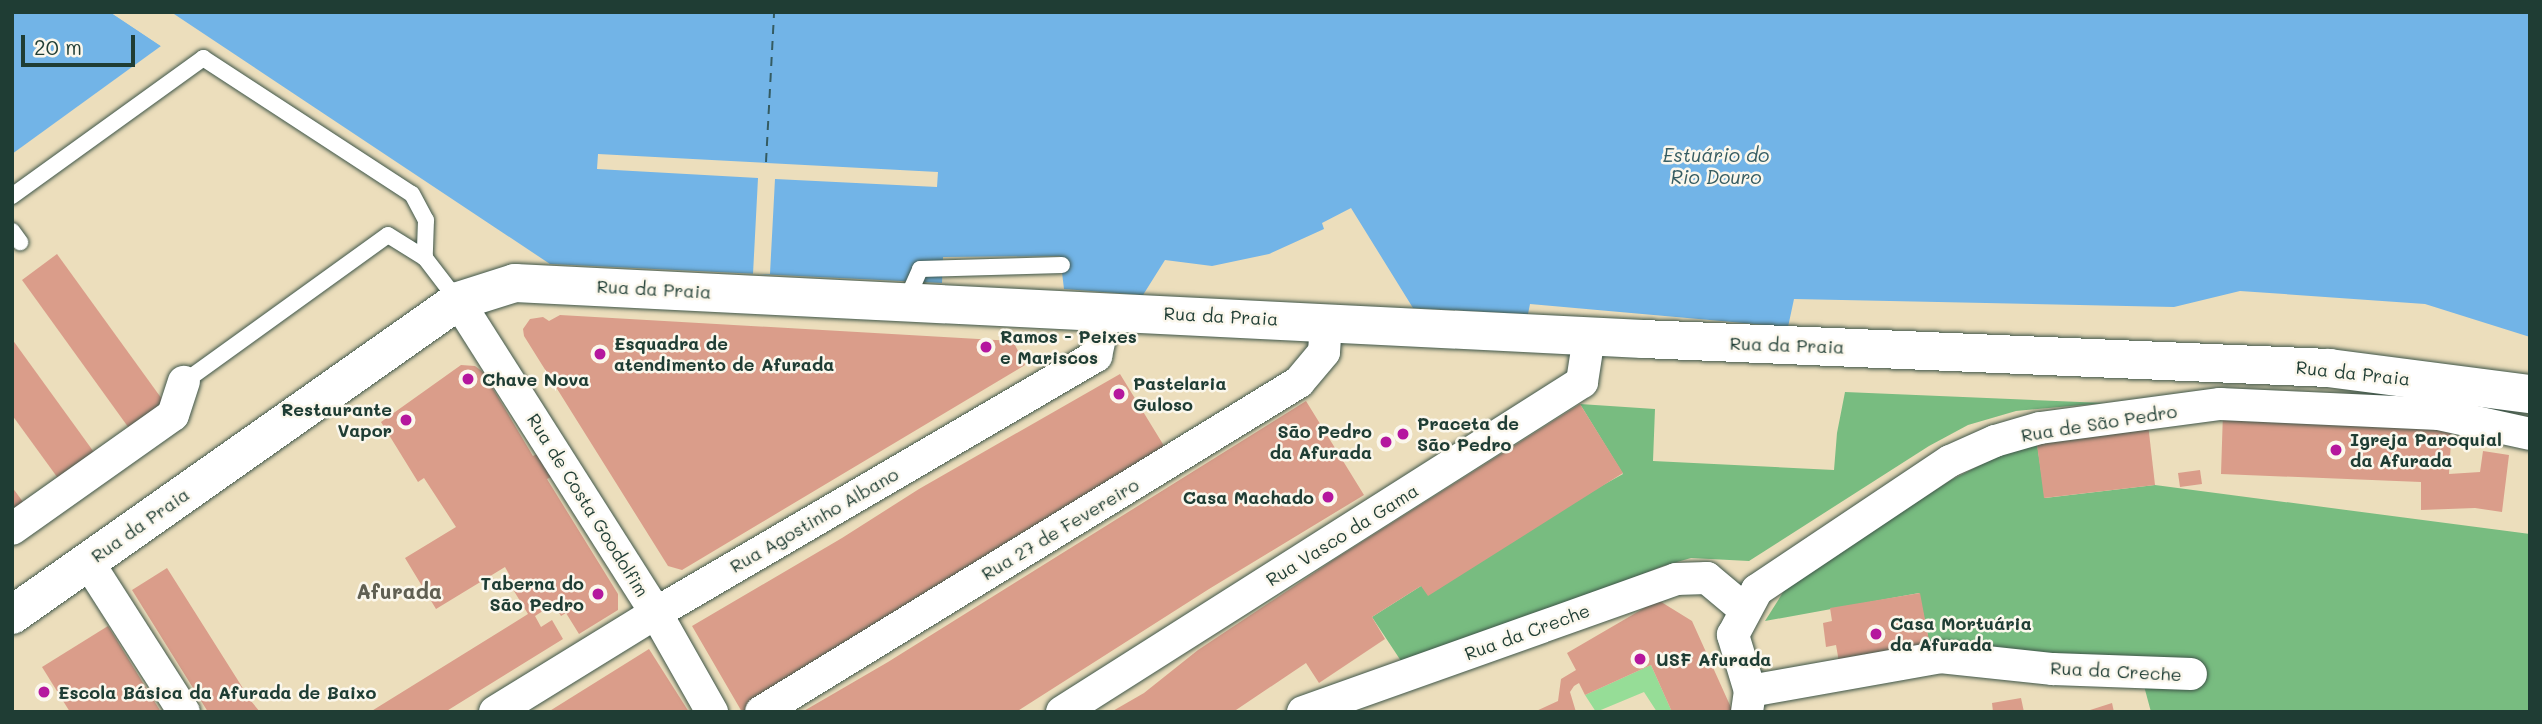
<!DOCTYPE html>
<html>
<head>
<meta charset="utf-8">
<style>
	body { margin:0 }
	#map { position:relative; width:2542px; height:724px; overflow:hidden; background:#ecdebc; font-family:Mali,sans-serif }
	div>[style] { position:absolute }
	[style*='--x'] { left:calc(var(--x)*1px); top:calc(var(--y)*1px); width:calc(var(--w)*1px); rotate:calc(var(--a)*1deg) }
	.green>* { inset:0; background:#96dd97 }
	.forest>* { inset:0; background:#78bc80 }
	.water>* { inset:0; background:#72b4e7 }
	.pier>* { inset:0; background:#ecdebc }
	.ferry>* { height:2px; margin-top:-1px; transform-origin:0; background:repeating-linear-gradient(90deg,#345b61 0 9px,transparent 0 16px) }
	.building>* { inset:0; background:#da9d8a }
	.roads { filter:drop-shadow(0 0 2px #3e5548) drop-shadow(0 0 2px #3e5548) }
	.lane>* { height:16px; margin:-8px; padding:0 8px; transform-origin:8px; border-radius:8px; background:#fff }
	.street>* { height:32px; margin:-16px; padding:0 16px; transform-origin:16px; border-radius:16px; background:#fff }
	.secondary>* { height:38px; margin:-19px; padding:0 19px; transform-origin:19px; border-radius:19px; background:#fff }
	.dots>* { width:19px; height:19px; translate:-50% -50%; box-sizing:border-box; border:4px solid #fbf7ec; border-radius:50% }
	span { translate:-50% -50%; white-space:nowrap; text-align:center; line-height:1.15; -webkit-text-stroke:5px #fbf7ec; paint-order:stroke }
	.street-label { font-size:18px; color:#1f3d34 }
	.poi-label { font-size:18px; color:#1f3d34; font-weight:700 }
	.left { translate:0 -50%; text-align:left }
	.right { translate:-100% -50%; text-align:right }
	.water-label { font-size:19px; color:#345b61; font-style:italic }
	.quarter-label { font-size:21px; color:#605f52; font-weight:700 }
	.frame { position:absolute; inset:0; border:14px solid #1f3d34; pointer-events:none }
	.scale { position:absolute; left:21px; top:35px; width:114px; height:32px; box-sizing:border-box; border:4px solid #1f3d34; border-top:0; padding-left:9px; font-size:21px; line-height:24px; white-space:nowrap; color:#1f3d34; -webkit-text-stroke:5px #fbf7ec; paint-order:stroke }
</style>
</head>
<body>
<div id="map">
	<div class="green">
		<div style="clip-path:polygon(1651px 665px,1672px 712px,1657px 712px,1644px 692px,1596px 712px,1585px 695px)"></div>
	</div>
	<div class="forest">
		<div style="clip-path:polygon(1845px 392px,2104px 403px,2016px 411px,1968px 425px,1929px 446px,1749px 561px,1691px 558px,1663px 566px,1405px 667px,1372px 617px,1421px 586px,1623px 474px,1580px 404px,1655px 409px,1653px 461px,1834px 470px,1837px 433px)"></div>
		<div style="clip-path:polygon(2036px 437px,2045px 498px,2155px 485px,2530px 534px,2530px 712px,2151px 712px,2140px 671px,1930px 646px,1919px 593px,1765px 621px,1787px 586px,1951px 480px)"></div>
	</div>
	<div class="water">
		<div style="clip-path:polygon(12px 12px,110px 12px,161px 46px,12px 154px)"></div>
		<div style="clip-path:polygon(171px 12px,2530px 12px,2530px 337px,2425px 304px,2240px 291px,2174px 307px,1794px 299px,1788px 327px,1530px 304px,1528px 314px,1413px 308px,1351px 208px,1322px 223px,1324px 229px,1269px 254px,1212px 266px,1165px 260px,1143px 295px,1064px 289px,1060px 256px,943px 257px,942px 283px,550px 264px)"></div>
	</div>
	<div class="pier">
		<div style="clip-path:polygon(110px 12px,117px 12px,164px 44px,161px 46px)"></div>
		<div style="clip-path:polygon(598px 154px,938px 172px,937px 187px,775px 179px,770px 274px,753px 274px,758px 178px,597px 169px)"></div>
	</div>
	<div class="ferry">
		<div style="--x:766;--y:162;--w:150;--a:-86.9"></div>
	</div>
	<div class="building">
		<div style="clip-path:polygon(57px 254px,167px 406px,131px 431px,22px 280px)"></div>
		<div style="clip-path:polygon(560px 315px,1013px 341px,1025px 365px,682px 570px,668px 566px,524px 336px,523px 329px,530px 319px,543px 317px,549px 321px)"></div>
		<div style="clip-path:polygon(12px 339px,96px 455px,60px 481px,12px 415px)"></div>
		<div style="clip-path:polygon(461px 365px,475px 366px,483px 372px,533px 456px,537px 454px,551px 477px,547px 479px,618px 594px,618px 610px,579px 634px,566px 613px,561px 616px,554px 604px,535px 616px,541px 627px,552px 620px,563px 639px,445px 712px,370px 712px,528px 614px,506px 578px,510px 576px,505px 567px,436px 609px,405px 558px,456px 527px,424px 478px,418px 482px,381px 422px)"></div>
		<div style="clip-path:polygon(1120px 374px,1169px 454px,742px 712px,692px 626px,842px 538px,919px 489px)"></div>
		<div style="clip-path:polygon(1306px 401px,1364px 495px,1209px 589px,1016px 712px,802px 712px,888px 662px)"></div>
		<div style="clip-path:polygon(1580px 404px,1623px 473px,1428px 596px,1421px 586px,1372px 617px,1385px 639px,1319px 683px,1306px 663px,1233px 712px,1111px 712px,1144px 693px,1198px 650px,1335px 559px)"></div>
		<div style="clip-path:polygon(2223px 412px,2452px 425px,2449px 474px,2480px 472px,2483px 451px,2509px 455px,2502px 512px,2475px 508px,2421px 510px,2421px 482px,2221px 474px)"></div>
		<div style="clip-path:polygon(2148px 424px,2155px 485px,2044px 498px,2036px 437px)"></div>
		<div style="clip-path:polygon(2200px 470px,2202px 484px,2180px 487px,2178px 473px)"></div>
		<div style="clip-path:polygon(12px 487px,26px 506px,12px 516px)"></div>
		<div style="clip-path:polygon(167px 568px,251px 701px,260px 712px,208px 712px,132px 590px)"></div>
		<div style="clip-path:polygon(1920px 593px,1930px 646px,1839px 662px,1836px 645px,1826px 647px,1823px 623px,1832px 621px,1830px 608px)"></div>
		<div style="clip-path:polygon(1658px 600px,1692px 621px,1733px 712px,1672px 712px,1651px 665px,1585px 695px,1579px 683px,1574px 686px,1570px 692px,1576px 712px,1534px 712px,1558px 701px,1561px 679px,1576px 670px,1567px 653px)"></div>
		<div style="clip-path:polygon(108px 626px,161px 712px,70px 712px,42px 667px)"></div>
		<div style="clip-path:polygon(649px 649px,689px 712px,548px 712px)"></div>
		<div style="clip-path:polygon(2021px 698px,2024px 712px,1993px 712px,1992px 703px)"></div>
		<div style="clip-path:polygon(2112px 703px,2114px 712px,2087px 712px,2087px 711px)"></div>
	</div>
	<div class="roads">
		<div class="lane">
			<div style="--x:12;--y:196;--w:236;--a:-35.8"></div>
			<div style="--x:203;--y:58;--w:249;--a:33.1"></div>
			<div style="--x:412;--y:194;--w:30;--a:62"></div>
			<div style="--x:426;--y:220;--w:38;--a:92"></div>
			<div style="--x:12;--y:231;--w:14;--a:54"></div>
			<div style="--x:906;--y:301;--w:35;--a:-66"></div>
			<div style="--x:920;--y:269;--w:142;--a:-1.6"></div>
			<div style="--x:184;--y:382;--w:251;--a:-35.8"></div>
			<div style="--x:388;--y:235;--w:44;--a:31.9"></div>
			<div style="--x:425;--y:258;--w:54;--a:52.5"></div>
		</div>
		<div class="street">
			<div style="--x:458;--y:301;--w:370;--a:57.6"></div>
			<div style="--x:656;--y:613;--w:114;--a:60.5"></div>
			<div style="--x:12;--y:529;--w:197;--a:-35.3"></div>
			<div style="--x:173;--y:415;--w:35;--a:-72"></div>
			<div style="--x:88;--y:562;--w:178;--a:57.4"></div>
			<div style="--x:1750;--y:691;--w:193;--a:-10.1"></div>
			<div style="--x:1940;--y:657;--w:114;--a:6.1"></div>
			<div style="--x:2053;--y:669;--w:138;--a:2.1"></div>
			<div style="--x:495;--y:712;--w:189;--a:-31.6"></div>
			<div style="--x:656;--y:613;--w:510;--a:-30.29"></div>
			<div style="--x:1096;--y:356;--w:46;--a:-77.5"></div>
			<div style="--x:761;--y:712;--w:631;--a:-31.52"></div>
			<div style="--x:1299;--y:382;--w:39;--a:-50"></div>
			<div style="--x:1324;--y:352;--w:31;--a:-86"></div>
			<div style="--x:1062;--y:712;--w:616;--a:-32.4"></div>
			<div style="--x:1582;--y:382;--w:46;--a:-81.2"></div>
			<div style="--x:1303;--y:712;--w:396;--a:-19.6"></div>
			<div style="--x:1676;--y:579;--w:31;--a:-2"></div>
			<div style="--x:1707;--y:578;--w:48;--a:40"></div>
			<div style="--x:1747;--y:712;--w:21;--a:-82"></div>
			<div style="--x:1750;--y:691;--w:59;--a:-106.9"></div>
			<div style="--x:1733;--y:635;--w:51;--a:-61.9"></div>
			<div style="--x:1757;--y:590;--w:232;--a:-33.8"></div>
			<div style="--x:1950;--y:461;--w:49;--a:-24"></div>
			<div style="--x:1995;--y:441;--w:47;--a:-16.1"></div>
			<div style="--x:2040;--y:428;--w:182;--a:-7.6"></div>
			<div style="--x:2220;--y:404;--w:219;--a:2.6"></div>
			<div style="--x:2439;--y:414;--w:93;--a:12.4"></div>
		</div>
		<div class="secondary">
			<div style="--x:12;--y:615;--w:545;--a:-35.15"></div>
			<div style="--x:458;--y:301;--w:60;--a:-17.5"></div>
			<div style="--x:515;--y:283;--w:1129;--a:2.84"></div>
			<div style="--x:1643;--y:339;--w:687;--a:2.42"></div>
			<div style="--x:2329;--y:368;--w:203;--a:7.4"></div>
		</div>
	</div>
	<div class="dots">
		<div style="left:986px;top:347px;background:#b5179e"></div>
		<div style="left:600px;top:354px;background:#b5179e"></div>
		<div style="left:468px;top:379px;background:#b5179e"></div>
		<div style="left:1119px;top:394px;background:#b5179e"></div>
		<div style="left:406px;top:420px;background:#b5179e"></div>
		<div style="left:1403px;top:434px;background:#b5179e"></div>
		<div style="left:1386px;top:442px;background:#b5179e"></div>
		<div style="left:2336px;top:450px;background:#b5179e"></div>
		<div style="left:1328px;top:497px;background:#b5179e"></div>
		<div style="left:598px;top:594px;background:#b5179e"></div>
		<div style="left:1876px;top:634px;background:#b5179e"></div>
		<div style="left:1640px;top:659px;background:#b5179e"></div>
		<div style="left:44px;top:692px;background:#b5179e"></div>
	</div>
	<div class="street-label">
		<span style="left:654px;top:289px;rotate:3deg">Rua da Praia</span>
		<span style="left:1221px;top:316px;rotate:3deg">Rua da Praia</span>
		<span style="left:1787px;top:345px;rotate:2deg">Rua da Praia</span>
		<span style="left:2353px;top:373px;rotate:6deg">Rua da Praia</span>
		<span style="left:2099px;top:423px;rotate:-9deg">Rua de São Pedro</span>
		<span style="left:588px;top:505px;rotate:58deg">Rua de Costa Goodolfim</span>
		<span style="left:814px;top:520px;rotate:-30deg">Rua Agostinho Albano</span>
		<span style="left:140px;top:525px;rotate:-35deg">Rua da Praia</span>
		<span style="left:1060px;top:529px;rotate:-31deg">Rua 27 de Fevereiro</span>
		<span style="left:1342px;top:535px;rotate:-32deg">Rua Vasco da Gama</span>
		<span style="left:1527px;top:632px;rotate:-20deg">Rua da Creche</span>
		<span style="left:2116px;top:671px;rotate:3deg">Rua da Creche</span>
	</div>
	<div class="poi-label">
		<span class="left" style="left:1000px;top:347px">Ramos - Peixes<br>e Mariscos</span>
		<span class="left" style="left:614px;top:354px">Esquadra de<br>atendimento de Afurada</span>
		<span class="left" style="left:482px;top:379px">Chave Nova</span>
		<span class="left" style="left:1133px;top:394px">Pastelaria<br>Guloso</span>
		<span class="right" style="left:392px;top:420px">Restaurante<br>Vapor</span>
		<span class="left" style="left:1417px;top:434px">Praceta de<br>São Pedro</span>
		<span class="right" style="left:1372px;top:442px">São Pedro<br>da Afurada</span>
		<span class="left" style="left:2350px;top:450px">Igreja Paroquial<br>da Afurada</span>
		<span class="right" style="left:1314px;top:497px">Casa Machado</span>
		<span class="right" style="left:584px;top:594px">Taberna do<br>São Pedro</span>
		<span class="left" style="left:1890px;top:634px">Casa Mortuária<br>da Afurada</span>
		<span class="left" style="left:1656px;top:659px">USF Afurada</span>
		<span class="left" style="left:58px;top:692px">Escola Básica da Afurada de Baixo</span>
	</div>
	<div class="water-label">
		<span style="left:1716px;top:166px">Estuário do<br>Rio Douro</span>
	</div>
	<div class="quarter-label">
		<span style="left:399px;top:591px">Afurada</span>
	</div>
	<div class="frame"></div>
	<div class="scale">20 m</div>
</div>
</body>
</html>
